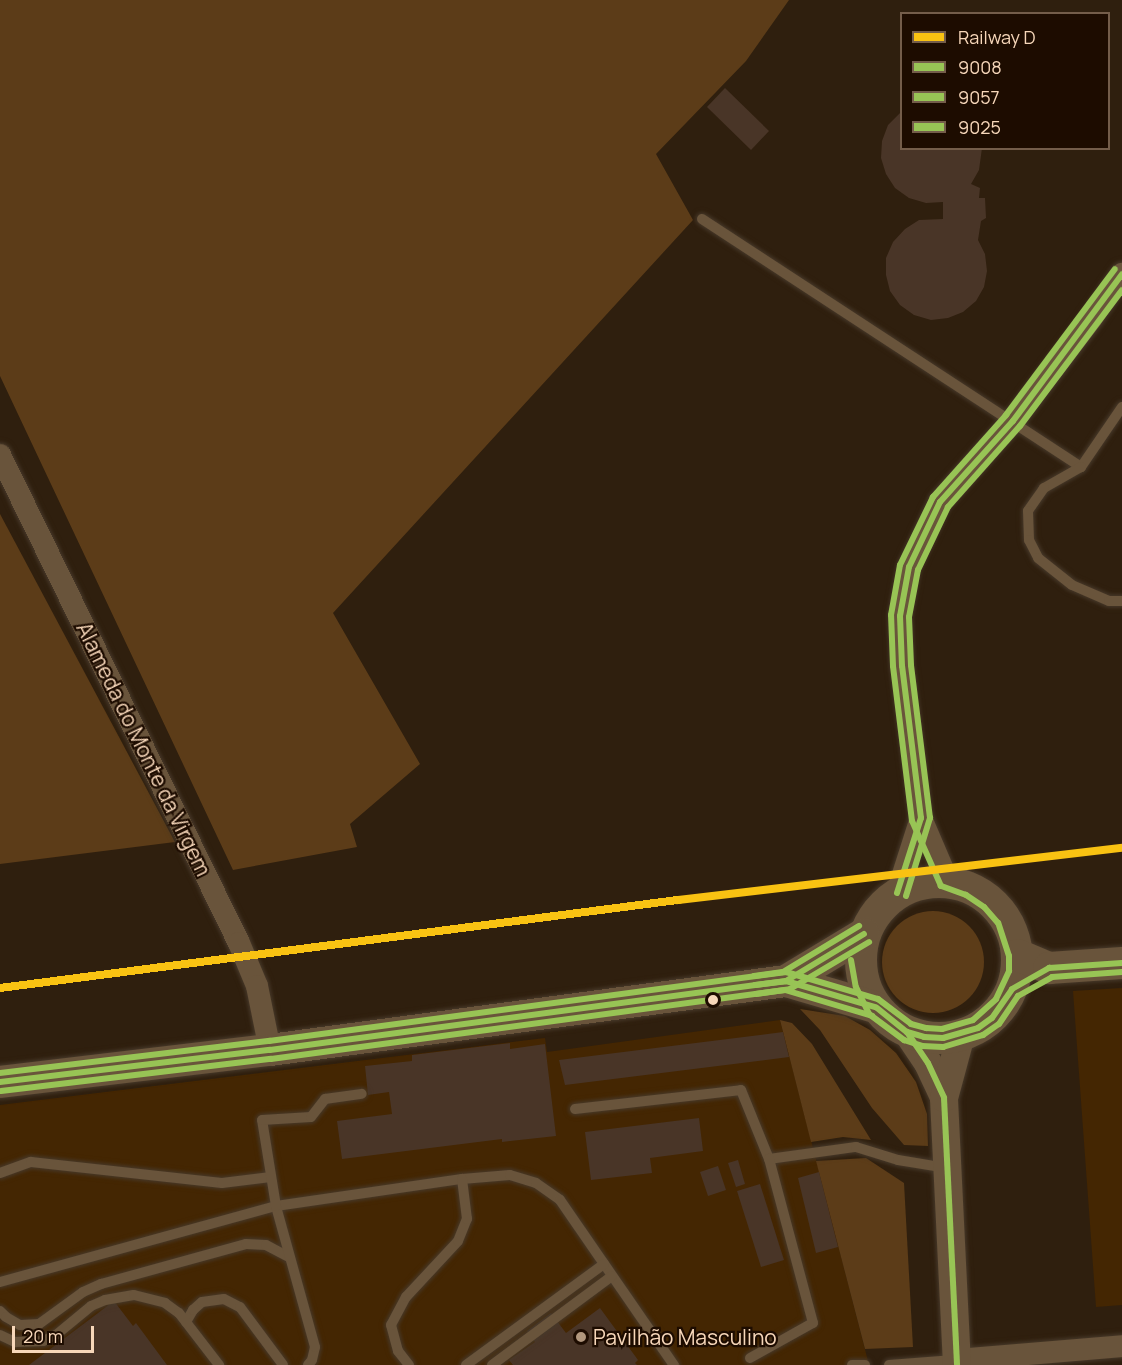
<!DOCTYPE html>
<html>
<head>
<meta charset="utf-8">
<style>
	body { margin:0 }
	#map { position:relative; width:1122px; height:1365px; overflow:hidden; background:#2f1f0e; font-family:Manrope,sans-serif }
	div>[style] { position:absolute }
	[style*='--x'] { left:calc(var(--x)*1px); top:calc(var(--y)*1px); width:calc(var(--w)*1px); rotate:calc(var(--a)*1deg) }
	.built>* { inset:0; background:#442602 }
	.green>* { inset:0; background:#5c3c18 }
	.round { border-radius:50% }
	.building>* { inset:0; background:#493527 }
	.roads { filter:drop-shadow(0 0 2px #47392a) drop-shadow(0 0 2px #47392a) }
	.service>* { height:10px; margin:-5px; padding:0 5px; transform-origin:5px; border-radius:5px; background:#69543b }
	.minor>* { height:22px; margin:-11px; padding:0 11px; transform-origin:11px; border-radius:11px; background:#69543b }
	.tertiary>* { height:28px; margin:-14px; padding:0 14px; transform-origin:14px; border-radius:14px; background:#69543b }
	.secondary>* { height:32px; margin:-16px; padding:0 16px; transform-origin:16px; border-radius:16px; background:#69543b }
	.secondary>.ring { margin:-16px; padding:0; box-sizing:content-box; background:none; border:32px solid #69543b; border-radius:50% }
	.bus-1>* { height:6px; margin:-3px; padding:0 3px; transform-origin:3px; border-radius:3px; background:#98c455 }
	.bus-2>* { height:6px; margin:-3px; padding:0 3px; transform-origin:3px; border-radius:3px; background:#98c455 }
	.bus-3>* { height:6px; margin:-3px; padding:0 3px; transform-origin:3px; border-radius:3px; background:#98c455 }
	.rail-1>* { height:8px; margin:-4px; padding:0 4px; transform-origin:4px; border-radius:4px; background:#f9c212 }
	.dots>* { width:16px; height:16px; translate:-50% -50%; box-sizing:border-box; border:3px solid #1d0c00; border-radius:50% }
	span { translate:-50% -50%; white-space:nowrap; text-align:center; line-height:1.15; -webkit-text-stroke:4.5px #1d0c00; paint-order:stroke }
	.street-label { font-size:21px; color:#f7d7b9 }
	.poi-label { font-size:21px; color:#f7d7b9 }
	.left { translate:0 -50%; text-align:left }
	.legend { position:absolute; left:900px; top:12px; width:210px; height:138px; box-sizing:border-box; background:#1d0c00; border:2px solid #745d4a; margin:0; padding:8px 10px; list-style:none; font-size:18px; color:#f7d7b9 }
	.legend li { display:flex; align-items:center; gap:12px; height:30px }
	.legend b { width:30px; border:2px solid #745d4a }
	.scale { position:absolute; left:12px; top:1326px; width:82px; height:27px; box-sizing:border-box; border:3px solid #f7d7b9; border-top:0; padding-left:8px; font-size:18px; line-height:21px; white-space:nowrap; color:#f7d7b9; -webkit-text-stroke:4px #1d0c00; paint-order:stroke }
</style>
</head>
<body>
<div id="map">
	<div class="built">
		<div style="clip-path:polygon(1122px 988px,1122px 1305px,1096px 1307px,1073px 991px)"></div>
		<div style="clip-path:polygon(780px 1020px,869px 1365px,0 1365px,0 1105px,545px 1038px,547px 1052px)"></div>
	</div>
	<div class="green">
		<div style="clip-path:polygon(0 0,789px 0,746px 61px,656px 154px,693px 220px,333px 613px,420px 764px,350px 824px,357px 847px,233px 870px,0 376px)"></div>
		<div style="clip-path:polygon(0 514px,175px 842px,0 864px)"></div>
		<div class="round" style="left:882px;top:911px;width:102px;height:102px"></div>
		<div style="clip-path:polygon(800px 1009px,845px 1016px,870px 1030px,896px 1053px,916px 1082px,927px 1114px,928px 1146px,904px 1145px,872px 1108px,820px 1030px)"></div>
		<div style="clip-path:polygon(780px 1020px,792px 1023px,812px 1044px,871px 1140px,843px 1137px,811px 1142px)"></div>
		<div style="clip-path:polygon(866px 1158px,904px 1183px,913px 1347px,865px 1349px,816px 1161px)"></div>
	</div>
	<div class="building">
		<div style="clip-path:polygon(725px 88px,769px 131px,751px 150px,707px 107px)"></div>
		<div style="clip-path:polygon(902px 111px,902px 148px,982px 148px,979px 170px,971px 184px,980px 188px,979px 198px,985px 198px,986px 218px,981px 221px,978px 240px,985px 254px,987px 271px,984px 287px,976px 301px,963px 312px,948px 318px,931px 320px,914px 315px,900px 305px,890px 291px,886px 275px,886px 258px,893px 242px,905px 229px,919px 220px,943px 219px,943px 202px,926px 203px,909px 198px,895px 188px,886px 174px,881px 158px,882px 141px,888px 125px)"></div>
		<div style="clip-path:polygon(783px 1032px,789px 1057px,565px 1085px,559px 1060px)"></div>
		<div style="clip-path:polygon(510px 1043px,510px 1049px,545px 1044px,556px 1136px,502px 1142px,502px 1139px,342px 1159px,337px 1121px,392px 1114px,389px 1092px,368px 1095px,365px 1066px,412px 1061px,412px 1055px)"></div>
		<div style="clip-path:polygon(699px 1118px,703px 1151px,650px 1158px,652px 1173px,591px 1180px,585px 1132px)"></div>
		<div style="clip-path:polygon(738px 1160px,745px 1184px,736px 1187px,728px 1163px)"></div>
		<div style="clip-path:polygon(718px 1166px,726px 1190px,708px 1196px,700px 1172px)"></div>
		<div style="clip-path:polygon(819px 1172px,838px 1247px,816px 1253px,798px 1178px)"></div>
		<div style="clip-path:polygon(760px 1184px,784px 1260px,761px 1267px,737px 1191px)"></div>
		<div style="clip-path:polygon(114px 1301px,133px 1326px,136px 1323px,167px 1365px,29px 1365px)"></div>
		<div style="clip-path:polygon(600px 1308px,638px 1360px,635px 1363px,637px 1365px,513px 1365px,509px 1360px,535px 1342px,527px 1331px,551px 1313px,566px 1333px)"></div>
	</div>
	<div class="roads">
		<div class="service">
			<div style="--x:702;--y:219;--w:453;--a:33.2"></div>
			<div style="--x:1122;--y:407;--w:73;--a:124.3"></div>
			<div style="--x:1081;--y:467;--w:43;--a:150.4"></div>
			<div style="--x:1044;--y:488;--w:28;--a:125"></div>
			<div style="--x:1028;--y:511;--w:29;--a:88"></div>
			<div style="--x:1029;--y:540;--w:20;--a:63"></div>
			<div style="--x:1038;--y:558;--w:43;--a:38.5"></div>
			<div style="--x:1072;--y:585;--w:40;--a:23.4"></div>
			<div style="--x:1109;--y:601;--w:13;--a:0"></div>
			<div style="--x:575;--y:1109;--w:167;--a:-6.5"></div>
			<div style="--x:741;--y:1090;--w:74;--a:67.9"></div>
			<div style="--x:769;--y:1159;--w:88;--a:-7.9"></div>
			<div style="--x:856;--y:1147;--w:44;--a:17.2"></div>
			<div style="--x:898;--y:1160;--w:50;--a:9.3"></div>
			<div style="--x:0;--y:1173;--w:33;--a:-20"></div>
			<div style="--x:31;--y:1162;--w:192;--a:6.3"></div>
			<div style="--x:222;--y:1183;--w:49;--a:-7"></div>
			<div style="--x:0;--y:1282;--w:286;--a:-15.4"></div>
			<div style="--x:276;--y:1206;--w:188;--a:-8.3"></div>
			<div style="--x:462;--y:1179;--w:48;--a:-4.8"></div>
			<div style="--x:510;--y:1175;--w:27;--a:17"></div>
			<div style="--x:536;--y:1183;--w:29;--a:35"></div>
			<div style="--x:560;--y:1200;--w:201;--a:55.4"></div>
			<div style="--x:0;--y:1311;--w:8;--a:45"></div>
			<div style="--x:6;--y:1317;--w:16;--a:30"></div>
			<div style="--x:20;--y:1325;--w:19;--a:-3"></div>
			<div style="--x:39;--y:1324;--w:54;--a:-36"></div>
			<div style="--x:83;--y:1292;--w:20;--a:-24"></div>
			<div style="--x:101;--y:1284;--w:150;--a:-15.4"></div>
			<div style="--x:246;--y:1244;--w:20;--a:3"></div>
			<div style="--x:266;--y:1245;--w:26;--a:28"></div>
			<div style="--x:186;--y:1322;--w:14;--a:-60"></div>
			<div style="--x:193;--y:1310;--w:12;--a:-42"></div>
			<div style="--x:202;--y:1302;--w:22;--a:-8"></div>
			<div style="--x:224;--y:1299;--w:18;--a:27"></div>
			<div style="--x:240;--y:1307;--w:72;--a:53.4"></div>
			<div style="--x:0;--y:1335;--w:17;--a:25"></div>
			<div style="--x:15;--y:1342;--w:28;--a:-2"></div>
			<div style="--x:43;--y:1341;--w:14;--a:-25"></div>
			<div style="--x:56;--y:1335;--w:45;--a:-39.6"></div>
			<div style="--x:91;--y:1306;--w:15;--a:-23"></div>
			<div style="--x:105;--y:1300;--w:29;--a:-10"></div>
			<div style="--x:134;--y:1295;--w:32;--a:14"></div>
			<div style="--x:165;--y:1303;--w:17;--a:36"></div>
			<div style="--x:179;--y:1313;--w:66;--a:52.4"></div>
			<div style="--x:750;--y:1358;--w:72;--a:-29.1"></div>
			<div style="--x:813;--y:1323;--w:170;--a:-105"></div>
			<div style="--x:308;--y:1365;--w:6;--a:-51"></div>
			<div style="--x:312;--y:1360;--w:13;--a:-77"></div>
			<div style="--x:315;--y:1347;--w:146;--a:-105.5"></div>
			<div style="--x:276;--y:1206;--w:87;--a:-99.2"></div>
			<div style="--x:262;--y:1120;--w:49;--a:-3.5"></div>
			<div style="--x:311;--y:1117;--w:23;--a:-52"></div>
			<div style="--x:325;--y:1099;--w:37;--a:-8"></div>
			<div style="--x:409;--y:1365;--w:18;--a:-128"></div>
			<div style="--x:398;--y:1351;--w:27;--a:-105"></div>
			<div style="--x:391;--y:1325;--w:32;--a:-62"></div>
			<div style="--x:406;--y:1297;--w:76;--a:-47.1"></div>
			<div style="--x:458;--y:1241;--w:24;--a:-68"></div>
			<div style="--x:467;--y:1219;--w:40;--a:-97.1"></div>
			<div style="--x:466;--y:1365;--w:171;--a:-36.2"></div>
			<div style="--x:492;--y:1365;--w:149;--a:-36.6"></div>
			<div style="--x:852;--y:1365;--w:13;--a:0"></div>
			<div style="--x:889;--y:1365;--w:65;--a:-4.4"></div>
		</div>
		<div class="minor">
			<div style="--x:0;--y:455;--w:543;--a:63.91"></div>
			<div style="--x:239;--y:943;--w:47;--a:67.3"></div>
			<div style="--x:257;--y:986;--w:65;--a:78.5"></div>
			<div style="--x:948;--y:881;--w:69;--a:-113.2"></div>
			<div style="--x:921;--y:818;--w:153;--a:-97.1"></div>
			<div style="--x:902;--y:666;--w:50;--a:-92.3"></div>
			<div style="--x:900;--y:616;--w:50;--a:-79.6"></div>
			<div style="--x:909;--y:567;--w:72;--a:-64.5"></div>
			<div style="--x:940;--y:502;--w:109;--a:-48"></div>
			<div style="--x:1013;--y:421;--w:128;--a:-52.6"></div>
			<div style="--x:1091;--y:319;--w:55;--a:-55.4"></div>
			<div style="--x:897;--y:893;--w:79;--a:-72.3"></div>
			<div style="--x:957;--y:1360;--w:166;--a:-4.8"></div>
		</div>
		<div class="tertiary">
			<div style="--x:907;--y:1032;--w:37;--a:56"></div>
			<div style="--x:928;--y:1063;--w:38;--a:65"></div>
			<div style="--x:957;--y:1365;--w:267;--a:-92.8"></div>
			<div style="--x:944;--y:1098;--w:65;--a:-74.9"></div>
		</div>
		<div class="secondary">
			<div class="ring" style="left:861px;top:882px;width:124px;height:124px"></div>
			<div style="--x:1018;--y:955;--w:34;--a:23"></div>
			<div style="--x:1049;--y:968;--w:73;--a:-3.9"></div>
			<div style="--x:786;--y:981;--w:93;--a:16.3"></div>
			<div style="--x:0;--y:1082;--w:272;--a:-6.8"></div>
			<div style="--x:270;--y:1050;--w:521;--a:-7.62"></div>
			<div style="--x:786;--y:981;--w:91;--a:-31.1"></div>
		</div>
	</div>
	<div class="bus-1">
		<div style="--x:897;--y:893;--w:79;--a:-72.3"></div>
		<div style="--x:921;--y:818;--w:153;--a:-97.1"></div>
		<div style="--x:902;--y:666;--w:50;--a:-92.3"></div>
		<div style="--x:900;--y:616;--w:50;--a:-79.6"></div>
		<div style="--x:909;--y:567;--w:72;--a:-64.5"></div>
		<div style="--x:940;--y:502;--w:109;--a:-48"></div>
		<div style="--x:1013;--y:421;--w:183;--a:-53.4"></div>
		<div style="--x:755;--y:985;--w:31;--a:-7"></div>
		<div style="--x:786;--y:981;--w:91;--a:-31.1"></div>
		<div style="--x:1012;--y:989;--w:43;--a:-29.6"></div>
		<div style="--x:1049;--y:968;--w:73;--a:-3.9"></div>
		<div style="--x:877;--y:1008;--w:38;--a:39"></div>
		<div style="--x:907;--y:1032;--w:18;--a:16"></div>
		<div style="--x:924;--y:1037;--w:19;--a:3"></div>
		<div style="--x:943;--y:1038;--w:36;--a:-16"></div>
		<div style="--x:978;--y:1028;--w:17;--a:-36"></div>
		<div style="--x:992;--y:1018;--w:35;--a:-55"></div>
		<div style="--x:907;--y:1032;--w:37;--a:56"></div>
		<div style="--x:928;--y:1063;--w:38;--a:65"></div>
		<div style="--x:944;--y:1098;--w:267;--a:87.2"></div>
		<div style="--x:0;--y:1082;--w:272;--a:-6.8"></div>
		<div style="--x:270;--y:1050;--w:521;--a:-7.62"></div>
		<div style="--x:786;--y:981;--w:93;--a:16.3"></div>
	</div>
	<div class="bus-2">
		<div style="--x:906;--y:896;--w:82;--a:-72.9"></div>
		<div style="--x:930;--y:818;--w:154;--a:-97.1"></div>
		<div style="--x:911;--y:665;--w:48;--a:-92.4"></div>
		<div style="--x:909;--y:617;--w:48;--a:-79.2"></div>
		<div style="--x:918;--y:570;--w:70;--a:-64.5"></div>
		<div style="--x:948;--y:507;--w:108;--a:-48.4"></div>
		<div style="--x:1020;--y:426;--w:170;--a:-53.1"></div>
		<div style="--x:851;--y:960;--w:27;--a:80"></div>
		<div style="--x:856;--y:987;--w:30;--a:64"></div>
		<div style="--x:869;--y:1014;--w:44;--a:36.6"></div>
		<div style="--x:904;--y:1040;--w:19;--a:18"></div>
		<div style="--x:922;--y:1046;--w:21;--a:3"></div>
		<div style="--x:943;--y:1047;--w:42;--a:-16.7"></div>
		<div style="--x:983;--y:1035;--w:19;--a:-35"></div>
		<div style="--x:999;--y:1024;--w:34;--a:-56"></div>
		<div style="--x:1018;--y:996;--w:39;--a:-29"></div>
		<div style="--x:1052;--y:977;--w:70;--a:-4.1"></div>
		<div style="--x:756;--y:994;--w:34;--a:-8"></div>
		<div style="--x:790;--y:989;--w:92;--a:-30.7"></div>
		<div style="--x:1;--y:1091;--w:272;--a:-6.8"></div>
		<div style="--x:271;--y:1059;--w:519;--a:-7.65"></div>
		<div style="--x:785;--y:990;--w:91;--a:16.6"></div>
	</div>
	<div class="bus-3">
		<div style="--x:754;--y:976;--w:29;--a:-8"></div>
		<div style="--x:783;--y:972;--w:89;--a:-31.2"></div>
		<div style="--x:0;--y:1073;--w:271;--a:-6.8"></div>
		<div style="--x:269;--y:1041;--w:522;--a:-7.6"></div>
		<div style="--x:786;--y:972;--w:96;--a:16.4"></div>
		<div style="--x:878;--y:999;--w:41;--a:37.1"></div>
		<div style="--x:911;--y:1024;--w:16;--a:15"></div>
		<div style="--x:926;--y:1028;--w:16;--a:4"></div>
		<div style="--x:942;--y:1029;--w:32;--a:-16"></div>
		<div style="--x:973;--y:1020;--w:31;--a:-42"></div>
		<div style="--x:996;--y:999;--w:31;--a:-65"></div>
		<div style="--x:1009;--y:971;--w:15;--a:-90"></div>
		<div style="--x:1009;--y:956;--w:35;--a:-108"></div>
		<div style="--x:998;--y:923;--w:21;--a:-131"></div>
		<div style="--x:984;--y:907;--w:22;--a:-146"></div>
		<div style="--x:966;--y:895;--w:27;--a:-160"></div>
		<div style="--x:941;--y:886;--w:71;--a:-114"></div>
		<div style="--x:912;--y:821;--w:156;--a:-97"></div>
		<div style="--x:893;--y:666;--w:51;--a:-92.2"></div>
		<div style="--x:891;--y:615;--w:51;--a:-79.8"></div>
		<div style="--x:900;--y:565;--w:76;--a:-64.1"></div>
		<div style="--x:933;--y:497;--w:110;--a:-48.3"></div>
		<div style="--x:1006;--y:415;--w:182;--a:-53.3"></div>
	</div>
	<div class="rail-1">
		<div style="--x:0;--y:988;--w:684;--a:-7.4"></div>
		<div style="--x:678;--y:900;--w:447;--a:-6.7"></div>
	</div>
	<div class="dots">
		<div style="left:713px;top:1000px;background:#f7d7b9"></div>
		<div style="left:581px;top:1337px;background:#b1977d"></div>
	</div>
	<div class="street-label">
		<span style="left:144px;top:749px;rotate:64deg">Alameda do Monte da Virgem</span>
	</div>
	<div class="poi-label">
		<span class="left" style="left:593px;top:1337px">Pavilhão Masculino</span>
	</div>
	<ul class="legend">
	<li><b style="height:8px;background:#f9c212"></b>Railway D</li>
	<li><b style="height:8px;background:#98c455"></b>9008</li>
	<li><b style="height:8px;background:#98c455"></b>9057</li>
	<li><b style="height:8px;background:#98c455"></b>9025</li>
	</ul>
	<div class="scale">20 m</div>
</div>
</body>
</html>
